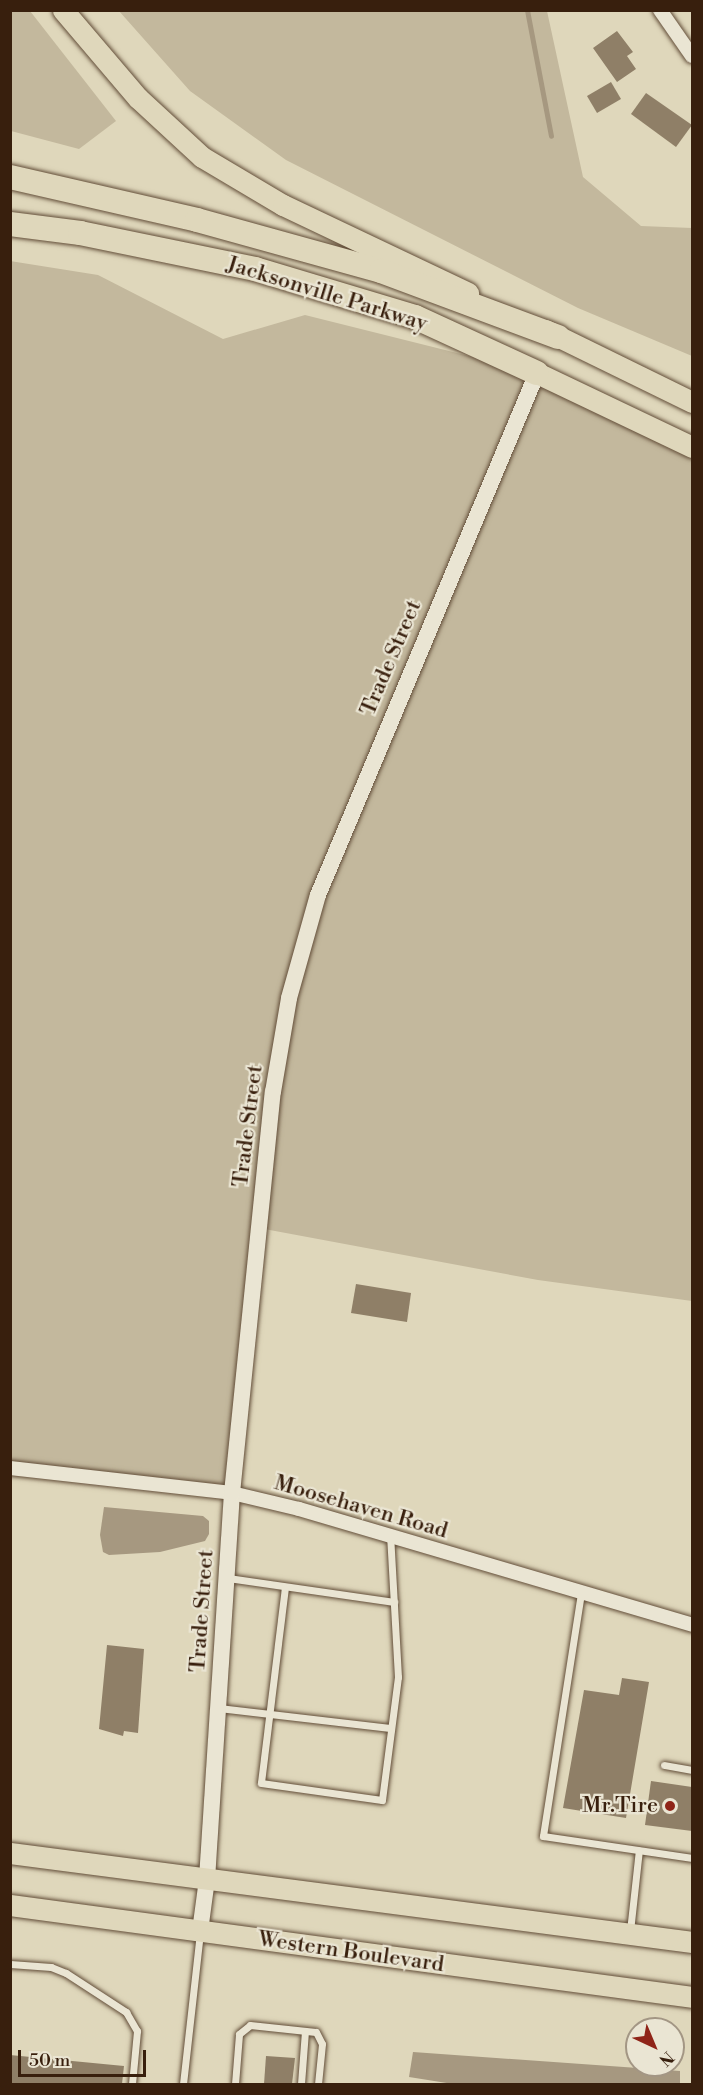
<!DOCTYPE html>
<html>
<head>
<meta charset="utf-8">
<style>
	body { margin:0 }
	#map { position:relative; width:703px; height:2095px; overflow:hidden; background:#dfd7bb; font-family:"Libre Bodoni",serif }
	div>[style] { position:absolute }
	[style*='--x'] { left:calc(var(--x)*1px); top:calc(var(--y)*1px); width:calc(var(--w)*1px); rotate:calc(var(--a)*1deg) }
	.green>* { inset:0; background:#c3b89d }
	.water>* { inset:0; background:#a69880 }
	.stream>* { height:5px; margin:-2.5px; padding:0 2.5px; transform-origin:2.5px; border-radius:2.5px; background:#a69880 }
	.building>* { inset:0; background:#8f7f67 }
	.roads { filter:drop-shadow(0 0 2px #624d38) drop-shadow(0 0 2px #624d38) }
	.service>* { height:7px; margin:-3.5px; padding:0 3.5px; transform-origin:3.5px; border-radius:3.5px; background:#eae5d3 }
	.minor>* { height:14px; margin:-7px; padding:0 7px; transform-origin:7px; border-radius:7px; background:#eae5d3 }
	.tertiary>* { height:16px; margin:-8px; padding:0 8px; transform-origin:8px; border-radius:8px; background:#eae5d3 }
	.primary>* { height:21px; margin:-10.5px; padding:0 10.5px; transform-origin:10.5px; border-radius:10.5px; background:#dfd7bb }
	.motorway>* { height:24px; margin:-12px; padding:0 12px; transform-origin:12px; border-radius:12px; background:#dfd7bb }
	.dots>* { width:16px; height:16px; translate:-50% -50%; box-sizing:border-box; border:3px solid #eae5d3; border-radius:50% }
	span { translate:-50% -50%; white-space:nowrap; text-align:center; line-height:1.15; -webkit-text-stroke:4.5px #eae5d3; paint-order:stroke }
	.street-label { font-size:22px; color:#381f0d }
	.poi-label { font-size:22px; color:#381f0d }
	.right { translate:-100% -50%; text-align:right }
	.frame { position:absolute; inset:0; border:12px solid #381f0d; pointer-events:none }
	.north { position:absolute; left:625px; top:2017px; width:60px; height:60px; box-sizing:border-box; background:#eae5d3; border:2px solid #a39684; border-radius:50%; rotate:136deg; font-size:16px; font-weight:700; line-height:24px; text-align:center; color:#381f0d }
	.north::after { content:''; display:block; margin:auto; width:21px; height:27px; background:#8f2418; clip-path:polygon(50% 0,100% 100%,50% 72%,0 100%) }
	.scale { position:absolute; left:18px; top:2050px; width:128px; height:27px; box-sizing:border-box; border:3px solid #381f0d; border-top:0; padding-left:8px; font-size:18px; line-height:21px; white-space:nowrap; color:#381f0d; -webkit-text-stroke:4px #eae5d3; paint-order:stroke }
</style>
</head>
<body>
<div id="map">
	<div class="green">
		<div style="clip-path:polygon(10px 11px,30px 11px,116px 121px,79px 149px,11px 131px)"></div>
		<div style="clip-path:polygon(119px 11px,547px 11px,583px 177px,641px 226px,692px 228px,692px 356px,578px 308px,286px 160px,190px 91px)"></div>
		<div style="clip-path:polygon(10px 261px,98px 275px,223px 339px,305px 315px,537px 373px,692px 447px,692px 1301px,538px 1280px,259px 1228px,232px 1493px,11px 1469px)"></div>
	</div>
	<div class="water">
		<div style="clip-path:polygon(104px 1507px,203px 1516px,209px 1521px,209px 1534px,205px 1541px,160px 1552px,109px 1555px,103px 1552px,100px 1535px)"></div>
		<div style="clip-path:polygon(413px 2052px,680px 2071px,680px 2084px,453px 2084px,409px 2077px)"></div>
	</div>
	<div class="stream">
		<div style="--x:527;--y:10;--w:128;--a:79.2"></div>
	</div>
	<div class="building">
		<div style="clip-path:polygon(617px 31px,633px 52px,627px 56px,636px 69px,617px 82px,593px 48px)"></div>
		<div style="clip-path:polygon(611px 82px,621px 99px,597px 113px,587px 96px)"></div>
		<div style="clip-path:polygon(646px 93px,692px 125px,676px 147px,631px 114px)"></div>
		<div style="clip-path:polygon(356px 1284px,411px 1293px,407px 1322px,351px 1313px)"></div>
		<div style="clip-path:polygon(107px 1645px,144px 1649px,138px 1733px,124px 1731px,123px 1736px,99px 1729px)"></div>
		<div style="clip-path:polygon(622px 1678px,649px 1682px,626px 1818px,563px 1808px,584px 1690px,619px 1695px)"></div>
		<div style="clip-path:polygon(651px 1781px,692px 1787px,692px 1831px,645px 1825px)"></div>
		<div style="clip-path:polygon(10px 2055px,124px 2066px,122px 2084px,10px 2084px)"></div>
		<div style="clip-path:polygon(266px 2056px,295px 2058px,292px 2084px,264px 2084px)"></div>
	</div>
	<div class="roads">
		<div class="service">
			<div style="--x:228;--y:1578;--w:168;--a:8.2"></div>
			<div style="--x:285;--y:1587;--w:197;--a:97"></div>
			<div style="--x:261;--y:1783;--w:122;--a:8"></div>
			<div style="--x:382;--y:1800;--w:124;--a:-82.6"></div>
			<div style="--x:398;--y:1677;--w:141;--a:-93.2"></div>
			<div style="--x:581;--y:1593;--w:246;--a:98.9"></div>
			<div style="--x:543;--y:1836;--w:151;--a:8.4"></div>
			<div style="--x:218;--y:1708;--w:174;--a:6.6"></div>
			<div style="--x:664;--y:1765;--w:28;--a:10"></div>
			<div style="--x:630;--y:1931;--w:81;--a:-83.7"></div>
			<div style="--x:10;--y:1964;--w:41;--a:4.2"></div>
			<div style="--x:51;--y:1967;--w:16;--a:22"></div>
			<div style="--x:66;--y:1973;--w:72;--a:33"></div>
			<div style="--x:126;--y:2012;--w:22;--a:60"></div>
			<div style="--x:137;--y:2031;--w:53;--a:95.4"></div>
			<div style="--x:183;--y:2084;--w:153;--a:-83.6"></div>
			<div style="--x:235;--y:2084;--w:50;--a:-85.4"></div>
			<div style="--x:239;--y:2034;--w:14;--a:-39"></div>
			<div style="--x:250;--y:2025;--w:66;--a:6.1"></div>
			<div style="--x:316;--y:2032;--w:13;--a:63"></div>
			<div style="--x:322;--y:2044;--w:40;--a:95.7"></div>
			<div style="--x:301;--y:2084;--w:53;--a:-85.7"></div>
		</div>
		<div class="minor">
			<div style="--x:660;--y:10;--w:56;--a:55.2"></div>
			<div style="--x:10;--y:1468;--w:223;--a:6.4"></div>
			<div style="--x:232;--y:1493;--w:69;--a:13.4"></div>
			<div style="--x:299;--y:1509;--w:410;--a:16.4"></div>
		</div>
		<div class="tertiary">
			<div style="--x:200;--y:1931;--w:52;--a:-82.3"></div>
			<div style="--x:207;--y:1879;--w:387;--a:-86.3"></div>
			<div style="--x:232;--y:1493;--w:403;--a:-84.2"></div>
			<div style="--x:273;--y:1092;--w:95;--a:-80.3"></div>
			<div style="--x:289;--y:998;--w:107;--a:-74.3"></div>
			<div style="--x:318;--y:895;--w:566;--a:-67.24"></div>
		</div>
		<div class="primary">
			<div style="--x:63;--y:10;--w:116;--a:49.6"></div>
			<div style="--x:138;--y:98;--w:87;--a:42.7"></div>
			<div style="--x:202;--y:157;--w:94;--a:30.7"></div>
			<div style="--x:283;--y:205;--w:205;--a:25.4"></div>
			<div style="--x:545;--y:330;--w:164;--a:26.1"></div>
			<div style="--x:537;--y:373;--w:172;--a:25.5"></div>
			<div style="--x:10;--y:1853;--w:688;--a:7.43"></div>
			<div style="--x:10;--y:1905;--w:688;--a:7.68"></div>
		</div>
		<div class="motorway">
			<div style="--x:10;--y:177;--w:192;--a:12.9"></div>
			<div style="--x:197;--y:220;--w:191;--a:15.5"></div>
			<div style="--x:381;--y:271;--w:189;--a:20.4"></div>
			<div style="--x:10;--y:224;--w:71;--a:7.3"></div>
			<div style="--x:80;--y:233;--w:179;--a:11.6"></div>
			<div style="--x:255;--y:269;--w:167;--a:16.7"></div>
			<div style="--x:415;--y:317;--w:134;--a:24.7"></div>
		</div>
	</div>
	<div class="dots">
		<div style="left:670px;top:1806px;background:#8f2418"></div>
	</div>
	<div class="street-label">
		<span style="left:327px;top:294px;rotate:17deg">Jacksonville Parkway</span>
		<span style="left:391px;top:658px;rotate:-67deg">Trade Street</span>
		<span style="left:248px;top:1126px;rotate:-83deg">Trade Street</span>
		<span style="left:361px;top:1507px;rotate:16deg">Moosehaven Road</span>
		<span style="left:202px;top:1611px;rotate:-86deg">Trade Street</span>
		<span style="left:351px;top:1952px;rotate:8deg">Western Boulevard</span>
	</div>
	<div class="poi-label">
		<span class="right" style="left:658px;top:1806px">Mr.Tire</span>
	</div>
	<div class="frame"></div>
	<div class="north">N</div>
	<div class="scale">50 m</div>
</div>
</body>
</html>
